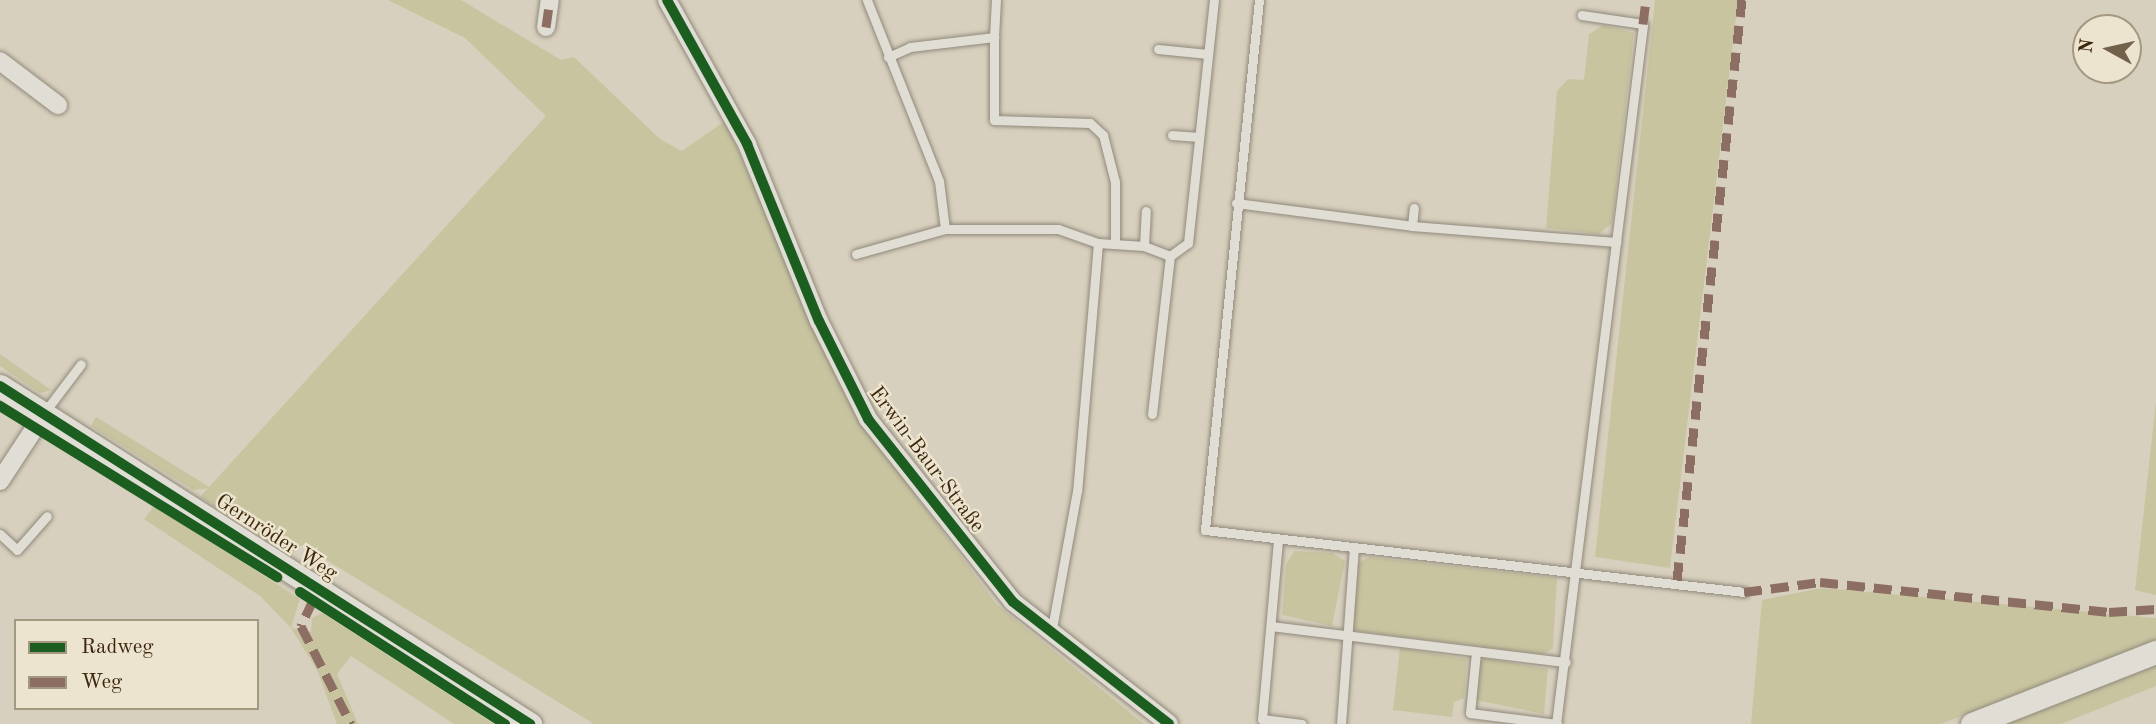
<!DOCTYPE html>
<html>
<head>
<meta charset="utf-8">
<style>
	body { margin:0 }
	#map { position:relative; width:2156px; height:724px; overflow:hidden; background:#d8d0be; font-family:"Old Standard TT",serif }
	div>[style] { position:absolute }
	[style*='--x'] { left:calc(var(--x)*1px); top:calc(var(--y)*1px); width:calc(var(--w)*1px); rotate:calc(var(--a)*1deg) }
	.green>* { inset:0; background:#c8c4a0 }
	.roads { filter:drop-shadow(0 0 2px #90897b) drop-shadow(0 0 2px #90897b) }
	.lane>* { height:9px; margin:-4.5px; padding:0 4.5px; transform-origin:4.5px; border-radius:4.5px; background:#e0ddd4 }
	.street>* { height:18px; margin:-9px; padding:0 9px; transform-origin:9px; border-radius:9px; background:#e0ddd4 }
	.secondary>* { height:23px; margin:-11.5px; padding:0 11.5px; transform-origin:11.5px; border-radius:11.5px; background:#e0ddd4 }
	.quiet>* { height:9px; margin-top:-4.5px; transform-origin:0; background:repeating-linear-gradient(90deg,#8d6e63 0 18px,transparent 0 27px) }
	.cycleway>* { height:10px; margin:-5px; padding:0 5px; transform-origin:5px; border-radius:5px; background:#1b5e20 }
	span { translate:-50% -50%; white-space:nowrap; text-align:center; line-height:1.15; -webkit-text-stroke:5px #ece4ce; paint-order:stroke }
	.street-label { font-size:21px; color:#3b250c }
	.legend { position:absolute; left:14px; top:619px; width:245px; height:91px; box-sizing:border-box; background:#ece4ce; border:2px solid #a59880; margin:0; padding:9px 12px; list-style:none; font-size:21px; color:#3b250c }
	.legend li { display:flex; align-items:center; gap:14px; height:35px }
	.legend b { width:35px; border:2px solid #a59880 }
	.north { position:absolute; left:2072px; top:14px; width:70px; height:70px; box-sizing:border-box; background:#ece4ce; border:2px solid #a59880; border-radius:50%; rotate:278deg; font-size:19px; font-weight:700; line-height:28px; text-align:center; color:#3b250c }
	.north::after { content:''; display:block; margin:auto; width:24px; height:32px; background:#72614a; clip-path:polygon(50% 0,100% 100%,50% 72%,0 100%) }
</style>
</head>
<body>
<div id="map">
	<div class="green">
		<div style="clip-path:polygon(388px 0,461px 0,561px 60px,574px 57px,660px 139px,682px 151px,725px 121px,855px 414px,997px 605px,1144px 724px,594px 724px,302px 545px,290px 556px,200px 497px,546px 116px,465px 38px)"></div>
		<div style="clip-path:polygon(1655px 0,1738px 0,1670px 568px,1595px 557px)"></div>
		<div style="clip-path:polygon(1603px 25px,1634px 33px,1612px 223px,1599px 234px,1546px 228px,1557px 91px,1568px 79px,1584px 80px,1589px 34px)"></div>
		<div style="clip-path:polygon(0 354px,51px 390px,40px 393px,0 366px)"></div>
		<div style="clip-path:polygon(2156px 401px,2156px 595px,2135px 590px)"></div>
		<div style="clip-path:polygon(96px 417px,148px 449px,211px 488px,193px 490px,91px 426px)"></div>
		<div style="clip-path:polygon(154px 506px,300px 599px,291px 628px,311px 632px,312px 618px,322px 613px,494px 724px,454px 724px,351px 656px,337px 674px,358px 724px,337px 724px,317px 670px,291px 628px,260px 596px,144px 519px)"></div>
		<div style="clip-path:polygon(1294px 551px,1332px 553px,1345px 561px,1332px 626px,1282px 615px,1286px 565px)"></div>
		<div style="clip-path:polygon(1369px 557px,1557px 578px,1553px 648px,1543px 654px,1357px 631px,1350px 626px,1355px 565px)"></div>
		<div style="clip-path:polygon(1822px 588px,2156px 618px,2156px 641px,1941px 724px,1751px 724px,1762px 600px)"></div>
		<div style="clip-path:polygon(1400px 648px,1467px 659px,1464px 698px,1454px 702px,1452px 717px,1393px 710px)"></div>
		<div style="clip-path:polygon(1485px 658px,1548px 669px,1544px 714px,1476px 700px,1477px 665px)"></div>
		<div style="clip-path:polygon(2156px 664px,2156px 686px,2061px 724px,2001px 724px)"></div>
	</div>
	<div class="roads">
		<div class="lane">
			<div style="--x:1259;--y:0;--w:533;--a:95.82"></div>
			<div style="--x:1205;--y:530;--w:543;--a:6.56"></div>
			<div style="--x:994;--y:37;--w:37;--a:-87"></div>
			<div style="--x:1158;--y:49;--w:50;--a:5.7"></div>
			<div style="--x:888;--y:57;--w:24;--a:-24"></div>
			<div style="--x:910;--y:47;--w:85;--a:-6.8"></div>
			<div style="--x:994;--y:37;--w:83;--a:90"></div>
			<div style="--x:994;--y:120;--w:96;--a:1.8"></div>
			<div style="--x:1090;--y:123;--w:18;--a:43"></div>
			<div style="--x:1103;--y:135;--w:49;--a:75.7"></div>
			<div style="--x:1115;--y:182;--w:62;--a:90"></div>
			<div style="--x:1172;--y:135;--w:27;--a:4"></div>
			<div style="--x:1236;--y:203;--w:177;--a:7.4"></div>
			<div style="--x:1412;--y:226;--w:18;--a:-84"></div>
			<div style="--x:1412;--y:226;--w:205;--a:4.5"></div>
			<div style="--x:1616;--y:242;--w:220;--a:-82.9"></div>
			<div style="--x:1643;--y:24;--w:62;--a:-171.6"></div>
			<div style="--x:945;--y:229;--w:113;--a:0"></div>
			<div style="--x:1058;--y:229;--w:42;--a:19.3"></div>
			<div style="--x:1098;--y:243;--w:249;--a:94.8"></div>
			<div style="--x:1077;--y:491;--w:145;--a:100.3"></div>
			<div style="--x:1098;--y:243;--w:46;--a:3.7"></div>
			<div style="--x:1144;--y:246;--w:28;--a:21"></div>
			<div style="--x:1170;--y:256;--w:159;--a:96.5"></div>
			<div style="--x:1144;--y:246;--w:35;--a:-87"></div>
			<div style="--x:856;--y:254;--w:92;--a:-15.7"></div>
			<div style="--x:945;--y:229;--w:48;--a:-97.1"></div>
			<div style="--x:939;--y:181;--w:195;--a:-111.7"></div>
			<div style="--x:1170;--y:256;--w:22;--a:-36"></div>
			<div style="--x:1188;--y:243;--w:244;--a:-83.9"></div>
			<div style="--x:44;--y:413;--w:61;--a:-52.9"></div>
			<div style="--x:0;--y:534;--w:23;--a:43"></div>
			<div style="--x:17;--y:550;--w:45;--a:-48.6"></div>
			<div style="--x:1278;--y:540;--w:180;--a:95.1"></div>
			<div style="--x:1262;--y:719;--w:40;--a:7.1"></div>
			<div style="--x:1271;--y:626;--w:297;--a:7"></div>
			<div style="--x:1476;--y:652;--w:61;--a:95.6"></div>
			<div style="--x:1470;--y:713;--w:88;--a:7.2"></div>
			<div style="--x:1341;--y:724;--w:177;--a:-85.8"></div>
			<div style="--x:1556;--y:724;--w:486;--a:-82.9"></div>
		</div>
		<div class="street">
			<div style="--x:667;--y:0;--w:165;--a:60.9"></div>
			<div style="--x:747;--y:144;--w:191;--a:67.9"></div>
			<div style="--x:819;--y:321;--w:110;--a:63.4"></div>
			<div style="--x:868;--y:419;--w:233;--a:51.6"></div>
			<div style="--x:1013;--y:602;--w:198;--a:38"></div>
			<div style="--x:546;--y:27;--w:27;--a:-82"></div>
			<div style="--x:0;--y:61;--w:73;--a:37.2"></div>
			<div style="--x:0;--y:481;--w:80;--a:-56.7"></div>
		</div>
		<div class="secondary">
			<div style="--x:0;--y:386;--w:629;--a:32.53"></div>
			<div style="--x:1972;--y:724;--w:198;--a:-21.4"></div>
		</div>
	</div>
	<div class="quiet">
		<div style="--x:1643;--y:24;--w:24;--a:-83"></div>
		<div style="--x:546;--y:27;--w:27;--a:-82"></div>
		<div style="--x:1677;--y:580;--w:584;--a:-83.61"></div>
		<div style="--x:1744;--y:592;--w:77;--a:-7.5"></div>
		<div style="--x:1820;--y:582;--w:291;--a:5.9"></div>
		<div style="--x:2109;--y:612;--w:47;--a:-3.7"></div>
		<div style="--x:313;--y:600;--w:29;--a:115"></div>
		<div style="--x:301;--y:626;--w:110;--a:63"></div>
	</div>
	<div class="cycleway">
		<div style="--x:667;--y:0;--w:165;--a:60.9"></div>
		<div style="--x:747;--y:144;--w:191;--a:67.9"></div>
		<div style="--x:819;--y:321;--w:110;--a:63.4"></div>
		<div style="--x:868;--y:419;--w:233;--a:51.6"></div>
		<div style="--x:1013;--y:602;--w:198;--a:38"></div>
		<div style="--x:0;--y:386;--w:629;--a:32.53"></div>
		<div style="--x:0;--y:406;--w:326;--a:31.7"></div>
		<div style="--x:300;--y:592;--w:244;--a:32.8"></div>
	</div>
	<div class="street-label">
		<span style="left:926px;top:460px;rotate:53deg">Erwin-Baur-Straße</span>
		<span style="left:276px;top:538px;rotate:33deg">Gernröder Weg</span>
	</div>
	<ul class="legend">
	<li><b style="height:9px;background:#1b5e20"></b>Radweg</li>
	<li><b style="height:9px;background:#8d6e63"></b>Weg</li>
	</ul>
	<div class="north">N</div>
</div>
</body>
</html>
